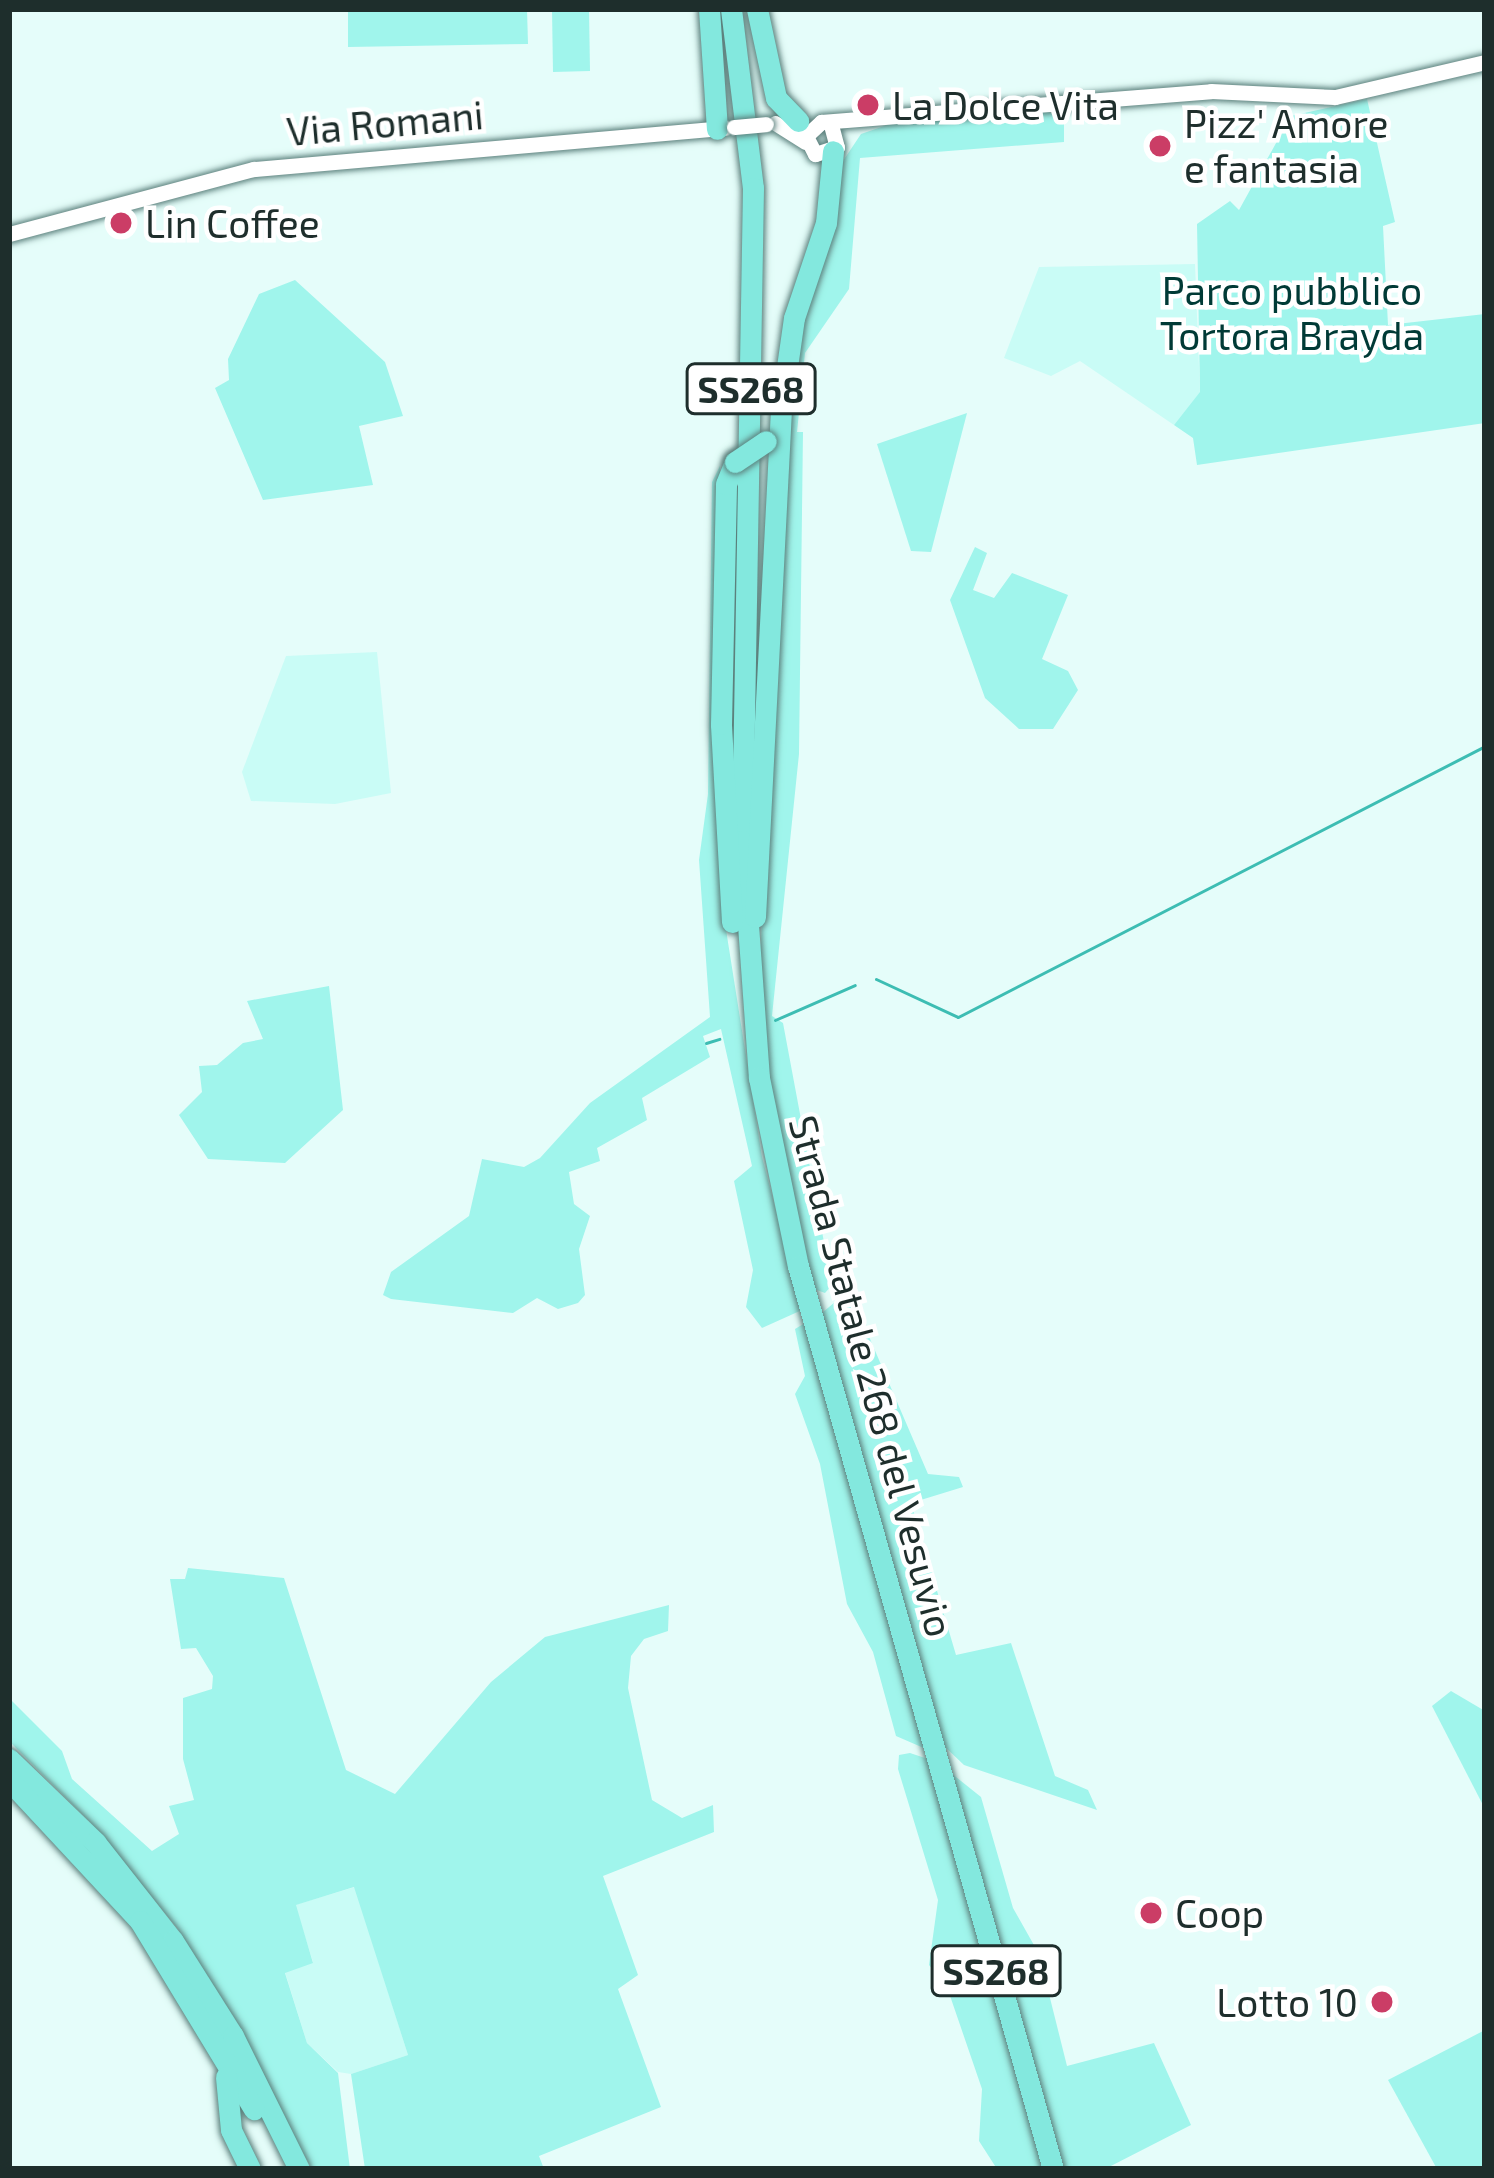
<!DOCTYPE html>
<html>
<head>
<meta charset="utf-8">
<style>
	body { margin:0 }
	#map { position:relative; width:1494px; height:2178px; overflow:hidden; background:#e5fdfa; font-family:"Exo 2",sans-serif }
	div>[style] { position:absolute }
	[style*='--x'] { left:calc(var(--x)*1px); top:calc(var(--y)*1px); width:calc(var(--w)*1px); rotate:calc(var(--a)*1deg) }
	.built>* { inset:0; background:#c9fcf6 }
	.green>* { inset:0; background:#a0f5ec }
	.stream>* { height:3px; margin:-1.5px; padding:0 1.5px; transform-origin:1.5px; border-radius:1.5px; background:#3dbdb3 }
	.roads { filter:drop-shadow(0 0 3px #5b807c) drop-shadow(0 0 3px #5b807c) }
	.secondary>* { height:15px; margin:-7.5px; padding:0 7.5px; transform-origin:7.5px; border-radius:7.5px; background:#fff }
	.highway>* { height:21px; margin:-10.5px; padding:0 10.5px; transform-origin:10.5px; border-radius:10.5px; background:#83e8de }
	.bridges { filter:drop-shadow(0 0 3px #5b807c) drop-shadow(0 0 3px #5b807c) }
	.secondary-bridge>* { height:15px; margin:-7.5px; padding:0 7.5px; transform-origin:7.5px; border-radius:7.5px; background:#fff }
	.highway-bridge>* { height:21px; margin:-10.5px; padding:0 10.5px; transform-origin:10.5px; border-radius:10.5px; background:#83e8de }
	.dots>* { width:33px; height:33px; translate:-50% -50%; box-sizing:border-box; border:6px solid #fff; border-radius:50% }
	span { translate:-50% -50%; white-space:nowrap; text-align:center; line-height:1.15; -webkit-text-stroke:9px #fff; paint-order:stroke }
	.shield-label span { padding:3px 9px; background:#fff; border:3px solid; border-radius:9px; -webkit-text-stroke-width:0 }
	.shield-label { font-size:36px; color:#1e2e2c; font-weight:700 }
	.poi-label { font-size:39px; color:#1e2e2c }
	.left { translate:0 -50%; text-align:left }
	.right { translate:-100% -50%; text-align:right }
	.street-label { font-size:39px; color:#1e2e2c }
	.park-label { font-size:39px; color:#003a36 }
	.frame { position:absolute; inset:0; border:12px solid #1e2e2c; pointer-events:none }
</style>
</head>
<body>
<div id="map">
	<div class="built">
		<div style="clip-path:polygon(1195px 264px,1200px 393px,1174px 425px,1080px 361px,1051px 376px,1004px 358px,1039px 267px)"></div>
		<div style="clip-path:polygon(377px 652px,391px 793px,335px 804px,251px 801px,242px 772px,286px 656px)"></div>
		<div style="clip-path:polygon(355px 1887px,408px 2055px,351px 2074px,338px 2072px,307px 2043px,285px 1972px,313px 1962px,295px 1905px)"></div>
	</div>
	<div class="green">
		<div style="clip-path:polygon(348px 9px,527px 9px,528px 44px,348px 47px)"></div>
		<div style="clip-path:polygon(552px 9px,589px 9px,590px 71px,553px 72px)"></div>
		<div style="clip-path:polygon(1367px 99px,1395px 222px,1383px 226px,1388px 325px,1485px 314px,1485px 423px,1197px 465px,1193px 438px,1174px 425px,1200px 392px,1197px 224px,1230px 201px,1239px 210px,1291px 116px)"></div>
		<div style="clip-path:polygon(1046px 110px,1064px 122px,1064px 142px,860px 158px,849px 289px,805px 353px,797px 432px,803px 432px,799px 754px,772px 1016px,783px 1023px,832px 1285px,825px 1293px,814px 1289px,782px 1161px,759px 1001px,775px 547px,799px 325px,838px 210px,837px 170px,861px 134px,893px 123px)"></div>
		<div style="clip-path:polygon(295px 280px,385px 362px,403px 416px,359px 426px,373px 485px,263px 500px,215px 388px,229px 380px,228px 359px,259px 294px)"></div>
		<div style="clip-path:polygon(967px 413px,931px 552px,911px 551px,877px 444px)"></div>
		<div style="clip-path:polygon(720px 466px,721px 898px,762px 1157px,802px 1310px,762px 1328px,746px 1307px,753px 1270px,734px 1181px,752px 1166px,721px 1029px,703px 1036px,710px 1057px,642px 1098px,647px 1120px,597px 1148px,600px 1161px,569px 1172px,574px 1204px,590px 1216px,579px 1249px,585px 1295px,578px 1303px,558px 1309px,537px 1298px,513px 1313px,391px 1299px,383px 1295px,391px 1272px,469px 1216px,482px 1159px,524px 1167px,540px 1158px,590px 1103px,710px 1017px,699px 860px,708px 794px,712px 482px)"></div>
		<div style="clip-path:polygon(975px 547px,987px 553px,973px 590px,994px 598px,1012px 573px,1068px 595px,1042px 659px,1068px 671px,1078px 690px,1053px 729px,1019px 729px,985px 698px,950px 600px)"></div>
		<div style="clip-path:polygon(329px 986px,343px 1110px,285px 1163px,208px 1159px,179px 1115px,202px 1092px,199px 1066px,217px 1065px,243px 1043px,263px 1039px,247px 1001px)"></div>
		<div style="clip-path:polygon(849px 1290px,928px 1474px,959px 1477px,963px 1487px,911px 1503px,956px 1655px,1011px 1643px,1055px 1776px,1088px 1790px,1097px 1810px,964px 1765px,944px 1746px,822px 1313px)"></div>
		<div style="clip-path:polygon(805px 1323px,926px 1749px,896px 1736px,873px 1652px,847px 1604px,820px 1464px,795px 1394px,805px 1376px,795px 1329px)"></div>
		<div style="clip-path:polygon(188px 1568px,284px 1578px,346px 1770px,395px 1794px,491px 1682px,545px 1637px,669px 1605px,668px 1631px,644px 1639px,631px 1656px,628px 1688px,652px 1800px,682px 1818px,713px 1805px,714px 1832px,603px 1876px,638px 1975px,618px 1989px,661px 2107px,539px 2156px,544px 2169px,365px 2169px,351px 2074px,408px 2055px,354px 1887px,296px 1905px,313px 1963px,285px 1973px,307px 2043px,338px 2073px,350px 2169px,312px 2169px,178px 1929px,91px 1823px,9px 1741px,9px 1698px,62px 1751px,72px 1779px,152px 1851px,179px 1834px,169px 1806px,194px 1800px,183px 1759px,183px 1698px,212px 1689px,213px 1676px,196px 1648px,181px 1649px,170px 1579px,185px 1579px)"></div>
		<div style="clip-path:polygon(1451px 1691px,1485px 1711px,1485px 1809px,1432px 1706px)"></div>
		<div style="clip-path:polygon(910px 1753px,928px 1759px,1043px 2169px,997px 2169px,979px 2141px,982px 2089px,947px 1987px,929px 1965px,938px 1900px,898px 1769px,899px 1755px)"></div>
		<div style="clip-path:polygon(951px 1773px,981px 1797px,1013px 1908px,1039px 1954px,1067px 2066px,1154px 2043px,1191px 2125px,1105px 2169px,1063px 2169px)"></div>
		<div style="clip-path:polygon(1485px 2030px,1485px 2169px,1437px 2169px,1388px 2080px)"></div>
	</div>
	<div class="stream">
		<div style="--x:876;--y:979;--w:90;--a:24.9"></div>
		<div style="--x:958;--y:1017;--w:593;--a:-27.21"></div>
		<div style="--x:775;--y:1020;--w:87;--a:-23.6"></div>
		<div style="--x:706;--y:1043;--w:14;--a:-17"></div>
	</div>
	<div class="roads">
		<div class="secondary">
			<div style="--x:775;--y:123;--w:36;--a:32"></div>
			<div style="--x:831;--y:125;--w:23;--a:75"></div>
			<div style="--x:837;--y:147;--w:23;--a:162"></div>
			<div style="--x:815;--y:154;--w:20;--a:-117"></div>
			<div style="--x:806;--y:136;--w:21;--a:-43"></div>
			<div style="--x:821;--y:122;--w:391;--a:-4.5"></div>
			<div style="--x:1211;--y:91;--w:124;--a:2.8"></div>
			<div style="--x:1335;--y:97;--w:154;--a:-13.1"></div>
			<div style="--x:9;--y:234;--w:253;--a:-14.9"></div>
			<div style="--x:254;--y:169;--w:473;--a:-5"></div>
		</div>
		<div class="highway">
			<div style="--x:709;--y:9;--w:120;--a:86.2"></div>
			<div style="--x:731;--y:9;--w:180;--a:83"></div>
			<div style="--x:753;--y:188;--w:653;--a:90.97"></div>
			<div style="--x:742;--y:841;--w:238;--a:85.9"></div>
			<div style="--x:759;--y:1078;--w:192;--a:78.3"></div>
			<div style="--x:798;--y:1266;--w:938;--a:74.23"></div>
			<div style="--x:757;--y:9;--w:91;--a:77.9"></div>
			<div style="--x:776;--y:98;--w:32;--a:46"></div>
			<div style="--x:755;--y:917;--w:509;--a:-87.07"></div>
			<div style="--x:781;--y:409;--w:92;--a:-81.9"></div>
			<div style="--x:794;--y:318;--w:100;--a:-71.4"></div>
			<div style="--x:826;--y:223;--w:72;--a:-84.4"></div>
			<div style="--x:732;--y:922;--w:198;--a:-93.2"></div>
			<div style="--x:721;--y:724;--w:240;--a:-88.8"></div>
			<div style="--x:726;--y:484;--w:24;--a:-68"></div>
			<div style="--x:9;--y:1759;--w:120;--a:44"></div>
			<div style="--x:95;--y:1842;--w:126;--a:51.8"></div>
			<div style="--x:173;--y:1941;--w:112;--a:57.7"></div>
			<div style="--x:233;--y:2036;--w:148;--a:63.6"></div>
			<div style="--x:9;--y:1780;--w:192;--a:47.1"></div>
			<div style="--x:140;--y:1921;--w:220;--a:58.8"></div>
			<div style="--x:226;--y:2077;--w:53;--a:84.6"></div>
			<div style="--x:231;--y:2130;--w:43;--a:64"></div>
		</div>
	</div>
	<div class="bridges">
		<div class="secondary-bridge">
			<div style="--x:734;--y:127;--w:32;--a:-5"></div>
		</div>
		<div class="highway-bridge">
			<div style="--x:735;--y:462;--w:37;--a:-34"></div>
		</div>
	</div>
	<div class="dots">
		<div style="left:868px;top:105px;background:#cb3d66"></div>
		<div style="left:1160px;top:146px;background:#cb3d66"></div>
		<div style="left:121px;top:223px;background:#cb3d66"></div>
		<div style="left:1151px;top:1913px;background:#cb3d66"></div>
		<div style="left:1382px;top:2002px;background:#cb3d66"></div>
	</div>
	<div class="shield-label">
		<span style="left:751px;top:389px">SS268</span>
		<span style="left:996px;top:1971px">SS268</span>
	</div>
	<div class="poi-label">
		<span class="left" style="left:892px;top:105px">La Dolce Vita</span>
		<span class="left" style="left:1184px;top:146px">Pizz' Amore<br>e fantasia</span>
		<span class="left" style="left:145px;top:223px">Lin Coffee</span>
		<span class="left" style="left:1175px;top:1913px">Coop</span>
		<span class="right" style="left:1358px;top:2002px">Lotto 10</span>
	</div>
	<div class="street-label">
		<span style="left:385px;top:123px;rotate:-5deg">Via Romani</span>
		<span style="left:872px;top:1376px;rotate:75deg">Strada Statale 268 del Vesuvio</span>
	</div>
	<div class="park-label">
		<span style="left:1292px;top:313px">Parco pubblico<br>Tortora Brayda</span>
	</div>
	<div class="frame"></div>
</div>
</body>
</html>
